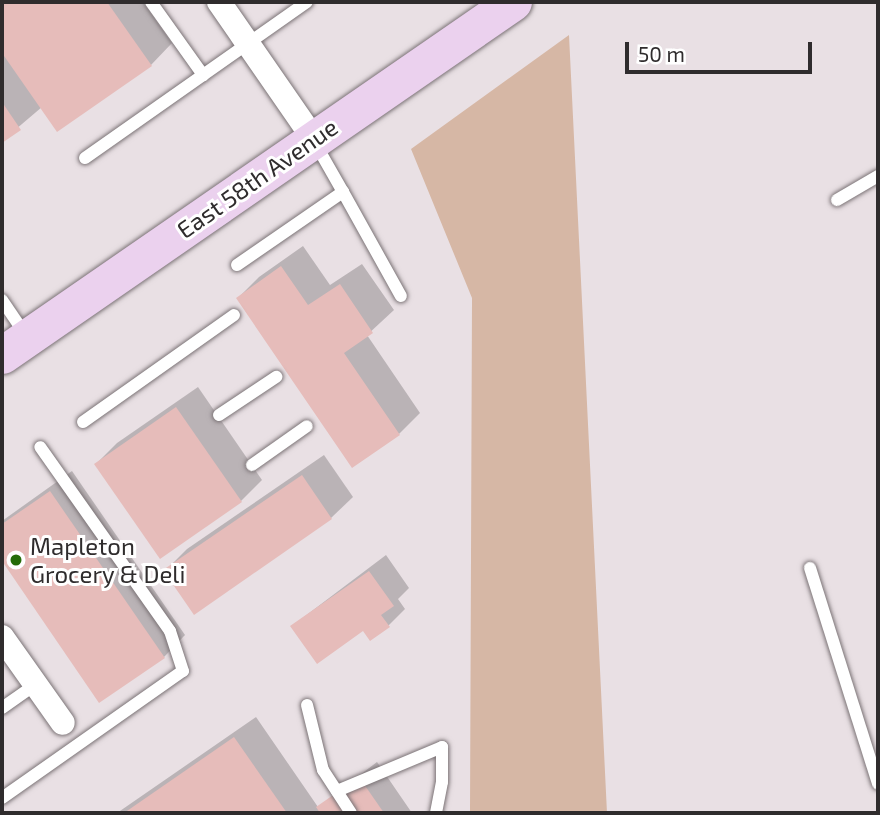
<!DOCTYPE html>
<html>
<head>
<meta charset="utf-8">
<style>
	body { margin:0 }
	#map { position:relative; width:880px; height:815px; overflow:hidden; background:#e9e0e4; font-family:"Exo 2",sans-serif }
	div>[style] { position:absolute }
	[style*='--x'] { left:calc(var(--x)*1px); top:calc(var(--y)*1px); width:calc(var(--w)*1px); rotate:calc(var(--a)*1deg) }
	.green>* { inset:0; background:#d6b7a5 }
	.shadow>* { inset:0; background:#0003 }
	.building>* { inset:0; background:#e6bcba }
	.roads { filter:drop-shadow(0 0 2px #7b7376) drop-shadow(0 0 2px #7b7376) }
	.service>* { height:12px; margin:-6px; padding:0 6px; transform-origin:6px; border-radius:6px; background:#fff }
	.minor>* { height:24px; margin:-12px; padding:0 12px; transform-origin:12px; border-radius:12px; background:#fff }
	.secondary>* { height:37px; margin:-18.5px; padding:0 18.5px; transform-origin:18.5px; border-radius:18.5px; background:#ebd1ee }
	.dots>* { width:19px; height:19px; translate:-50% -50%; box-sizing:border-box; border:4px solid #fff; border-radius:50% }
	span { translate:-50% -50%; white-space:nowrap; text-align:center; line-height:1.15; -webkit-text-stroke:6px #fff; paint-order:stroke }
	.street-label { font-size:24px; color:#2f2c2d }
	.poi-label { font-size:24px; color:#2f2c2d }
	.left { translate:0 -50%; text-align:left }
	.frame { position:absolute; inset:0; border:4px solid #2f2c2d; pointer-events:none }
	.scale { position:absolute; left:625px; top:42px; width:187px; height:32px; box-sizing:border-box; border:4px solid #2f2c2d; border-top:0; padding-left:9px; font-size:21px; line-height:24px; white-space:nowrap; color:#2f2c2d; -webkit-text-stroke:5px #fff; paint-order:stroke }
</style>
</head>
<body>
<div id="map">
	<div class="green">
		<div style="clip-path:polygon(569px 35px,607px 813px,470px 813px,472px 298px,411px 149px)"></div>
	</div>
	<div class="shadow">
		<div style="clip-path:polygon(2px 2px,143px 2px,172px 43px,151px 65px,42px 107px,2px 141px)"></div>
		<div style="clip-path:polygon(303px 246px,330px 285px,362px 264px,394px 310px,367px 335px,420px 413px,399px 434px,238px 298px,259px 277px)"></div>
		<div style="clip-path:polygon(198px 387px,262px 480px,241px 501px,96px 464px,117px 443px)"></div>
		<div style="clip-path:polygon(324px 455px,353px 497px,331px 518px,166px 570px,187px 549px)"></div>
		<div style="clip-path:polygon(72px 471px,185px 635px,164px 657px,100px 701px,2px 558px,2px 521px)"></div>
		<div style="clip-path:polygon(386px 555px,409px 588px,398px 599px,405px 609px,388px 626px,292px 626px)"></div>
		<div style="clip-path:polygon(256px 717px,318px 807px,377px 762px,412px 813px,117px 813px)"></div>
	</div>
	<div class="building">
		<div style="clip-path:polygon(2px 2px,107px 2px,152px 66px,57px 132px,2px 53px)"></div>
		<div style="clip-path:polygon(2px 102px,21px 130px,2px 143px)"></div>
		<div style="clip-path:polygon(281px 266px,308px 305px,340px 284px,373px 333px,344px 353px,400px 435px,352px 468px,236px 298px)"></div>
		<div style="clip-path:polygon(176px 407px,242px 502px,160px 559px,94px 464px)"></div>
		<div style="clip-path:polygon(302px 475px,332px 519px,194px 615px,163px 570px)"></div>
		<div style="clip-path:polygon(50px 491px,165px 658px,99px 703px,2px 561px,2px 524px)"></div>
		<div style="clip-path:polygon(369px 571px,394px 606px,381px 615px,390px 627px,370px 641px,363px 631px,317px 664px,290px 626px)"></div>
		<div style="clip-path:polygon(234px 737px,287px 813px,124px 813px)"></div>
		<div style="clip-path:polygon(359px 777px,384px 813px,320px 813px,316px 807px)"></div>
	</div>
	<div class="roads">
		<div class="service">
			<div style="--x:151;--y:2;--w:90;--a:54.5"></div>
			<div style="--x:85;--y:158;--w:271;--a:-35.1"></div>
			<div style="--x:343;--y:192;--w:119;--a:60.9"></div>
			<div style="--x:837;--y:200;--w:48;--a:-30.3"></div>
			<div style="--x:237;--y:265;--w:129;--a:-34.6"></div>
			<div style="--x:343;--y:192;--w:56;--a:-119.7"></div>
			<div style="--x:2;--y:300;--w:41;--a:55.9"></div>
			<div style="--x:219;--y:415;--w:69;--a:-33.7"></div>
			<div style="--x:83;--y:422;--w:185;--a:-35.3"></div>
			<div style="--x:252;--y:465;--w:67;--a:-35.3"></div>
			<div style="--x:810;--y:568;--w:226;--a:72.5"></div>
			<div style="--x:307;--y:705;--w:67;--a:76.2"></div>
			<div style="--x:323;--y:770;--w:51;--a:56.9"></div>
			<div style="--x:2;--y:708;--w:42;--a:-35.2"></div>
			<div style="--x:337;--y:791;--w:114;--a:-22.7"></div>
			<div style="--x:442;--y:747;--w:35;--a:90"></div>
			<div style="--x:442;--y:782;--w:32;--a:101"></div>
			<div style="--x:2;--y:798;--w:221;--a:-35.1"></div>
			<div style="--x:183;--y:671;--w:42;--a:-108"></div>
			<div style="--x:170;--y:631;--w:225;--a:-125.2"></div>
		</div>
		<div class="minor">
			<div style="--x:219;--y:2;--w:167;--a:55.3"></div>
			<div style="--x:2;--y:637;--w:105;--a:54.7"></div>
		</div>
		<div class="secondary">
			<div style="--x:2;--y:355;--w:621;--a:-34.64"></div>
		</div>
	</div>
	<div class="dots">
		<div style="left:16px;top:560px;background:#256c09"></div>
	</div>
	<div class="street-label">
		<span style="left:257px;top:178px;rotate:-35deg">East 58th Avenue</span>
	</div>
	<div class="poi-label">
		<span class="left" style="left:30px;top:560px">Mapleton<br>Grocery &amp; Deli</span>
	</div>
	<div class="frame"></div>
	<div class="scale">50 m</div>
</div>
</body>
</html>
